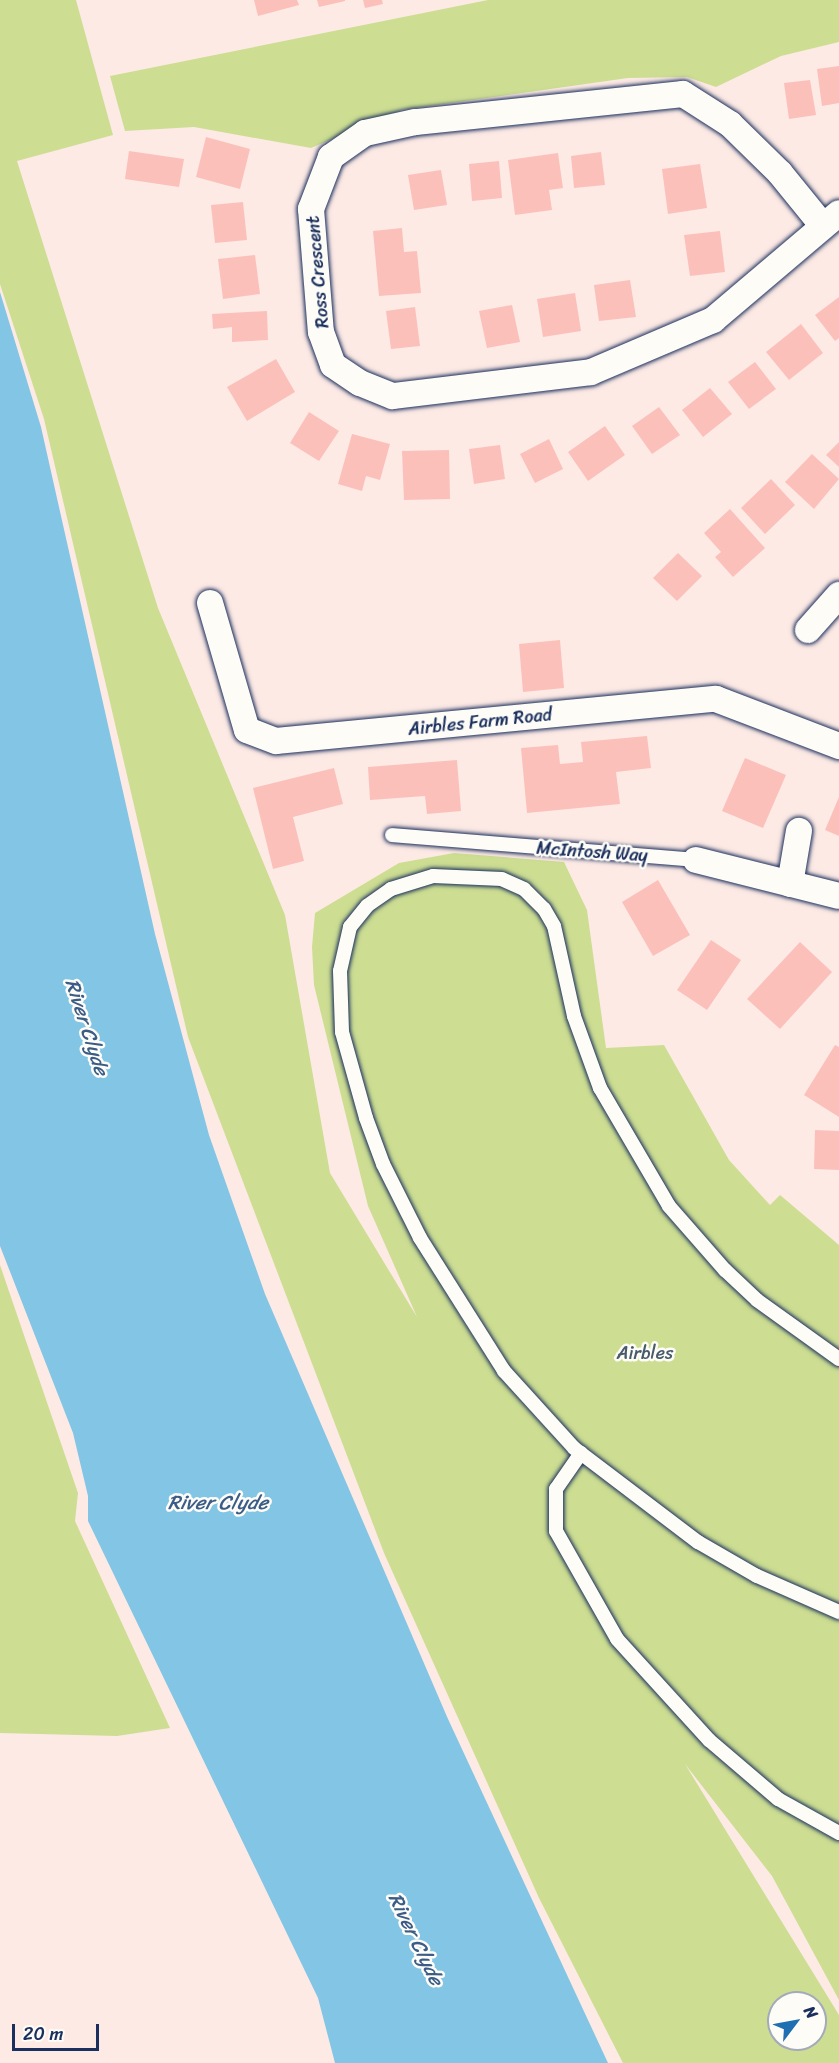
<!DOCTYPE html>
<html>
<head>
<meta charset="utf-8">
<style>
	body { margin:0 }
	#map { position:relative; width:839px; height:2063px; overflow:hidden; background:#fdeae5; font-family:Sriracha,sans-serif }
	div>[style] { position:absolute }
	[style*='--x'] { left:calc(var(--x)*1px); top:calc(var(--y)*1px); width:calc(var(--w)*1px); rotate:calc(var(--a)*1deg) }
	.green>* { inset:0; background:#cdde92 }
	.water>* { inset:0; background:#83c5e4 }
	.building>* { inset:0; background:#fcc0ba }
	.roads { filter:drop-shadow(0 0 2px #1b2f5e) drop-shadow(0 0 2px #1b2f5e) }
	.lane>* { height:14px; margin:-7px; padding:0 7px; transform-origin:7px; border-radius:7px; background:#fdfcf7 }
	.street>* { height:26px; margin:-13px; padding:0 13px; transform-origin:13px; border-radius:13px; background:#fdfcf7 }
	span { translate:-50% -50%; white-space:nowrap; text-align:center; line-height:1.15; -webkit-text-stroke:5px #fdfcf7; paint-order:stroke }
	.street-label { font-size:18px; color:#1b2f5e }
	.park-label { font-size:18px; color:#485b6b }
	.water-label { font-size:20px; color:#3a5c86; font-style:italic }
	.north { position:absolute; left:767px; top:1991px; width:60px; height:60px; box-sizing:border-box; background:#fdfcf7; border:2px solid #a3aaba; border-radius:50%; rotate:58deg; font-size:16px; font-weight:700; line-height:24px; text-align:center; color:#1b2f5e }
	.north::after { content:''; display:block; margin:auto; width:21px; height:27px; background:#1f6fb2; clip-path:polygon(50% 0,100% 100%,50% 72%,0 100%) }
	.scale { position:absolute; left:12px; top:2024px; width:87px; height:27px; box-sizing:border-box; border:3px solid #1b2f5e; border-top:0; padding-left:8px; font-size:18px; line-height:21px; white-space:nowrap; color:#1b2f5e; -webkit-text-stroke:4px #fdfcf7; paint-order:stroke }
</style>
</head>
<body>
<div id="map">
	<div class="green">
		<div style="clip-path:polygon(evenodd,0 0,76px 0,113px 135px,17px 161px,158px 608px,285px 915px,330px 1173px,417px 1317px,368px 1206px,314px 985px,312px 947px,315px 913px,399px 863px,454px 853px,564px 862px,587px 910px,606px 1048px,664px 1045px,729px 1160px,770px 1205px,780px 1195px,839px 1245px,839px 2000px,772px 1876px,685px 1764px,839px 2015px,839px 2063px,623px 2063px,539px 1898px,384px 1553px,188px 1037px,44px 419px,0 284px,0 0,779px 2003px,815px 2003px,815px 2039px,779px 2039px,779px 2003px)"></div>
		<div style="clip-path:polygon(488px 0,839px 0,839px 42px,781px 56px,716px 87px,687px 77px,628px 78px,401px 110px,311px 148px,194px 127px,125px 131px,110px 76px)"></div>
		<div style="clip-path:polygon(0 1265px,78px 1493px,75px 1521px,170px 1728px,117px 1736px,0 1733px)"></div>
	</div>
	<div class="water">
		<div style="clip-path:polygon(0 292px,41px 427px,155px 934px,209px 1135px,265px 1294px,448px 1719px,608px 2063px,335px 2063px,318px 1998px,88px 1521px,88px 1496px,73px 1433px,0 1246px)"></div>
	</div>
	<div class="building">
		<div style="clip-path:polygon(254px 0,297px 0,299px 5px,258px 16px)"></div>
		<div style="clip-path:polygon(317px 0,345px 0,345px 1px,319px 7px)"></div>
		<div style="clip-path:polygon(363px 0,382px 0,383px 4px,365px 8px)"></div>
		<div style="clip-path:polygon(839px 66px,839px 103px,822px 106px,817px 69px)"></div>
		<div style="clip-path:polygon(810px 80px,816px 115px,789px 119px,784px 83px)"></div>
		<div style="clip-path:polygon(206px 137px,250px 149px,240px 189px,196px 177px)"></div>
		<div style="clip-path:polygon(129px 151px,184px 159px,179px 187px,125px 179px)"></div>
		<div style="clip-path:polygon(601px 152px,605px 185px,574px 188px,571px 156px)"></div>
		<div style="clip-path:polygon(558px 153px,563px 188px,549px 190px,552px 210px,515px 215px,508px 160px)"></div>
		<div style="clip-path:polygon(499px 161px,502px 198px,472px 201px,469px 164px)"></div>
		<div style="clip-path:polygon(700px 164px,707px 208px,668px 214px,662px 169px)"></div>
		<div style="clip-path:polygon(441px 170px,447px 205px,414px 210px,408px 175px)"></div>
		<div style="clip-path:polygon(243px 202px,247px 240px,215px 243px,211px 205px)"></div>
		<div style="clip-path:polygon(402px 228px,404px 252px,417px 251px,421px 293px,379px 296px,373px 231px)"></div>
		<div style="clip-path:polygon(720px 231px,725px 272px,690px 276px,684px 235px)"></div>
		<div style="clip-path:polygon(255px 255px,260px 294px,223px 299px,218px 259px)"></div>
		<div style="clip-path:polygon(630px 280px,636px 317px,599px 321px,594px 285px)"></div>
		<div style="clip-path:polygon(575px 293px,581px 331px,543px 337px,537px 299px)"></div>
		<div style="clip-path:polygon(839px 297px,839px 338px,835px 341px,815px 315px)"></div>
		<div style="clip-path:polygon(512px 305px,520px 342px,487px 348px,479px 311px)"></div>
		<div style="clip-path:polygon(415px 307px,420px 346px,391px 349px,386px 311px)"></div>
		<div style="clip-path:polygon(267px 311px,268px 340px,232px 342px,232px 327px,213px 329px,212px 314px)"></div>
		<div style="clip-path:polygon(801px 324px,823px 353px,789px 380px,766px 352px)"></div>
		<div style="clip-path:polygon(276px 359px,295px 392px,247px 421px,227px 387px)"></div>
		<div style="clip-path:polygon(755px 362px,776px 389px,749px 409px,728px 382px)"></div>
		<div style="clip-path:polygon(710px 388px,732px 414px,703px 437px,682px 410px)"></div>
		<div style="clip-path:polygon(659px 407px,680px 435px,652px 454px,632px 426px)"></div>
		<div style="clip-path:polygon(309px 412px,339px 431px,319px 461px,290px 443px)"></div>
		<div style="clip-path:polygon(605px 426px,625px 455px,588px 481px,568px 452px)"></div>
		<div style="clip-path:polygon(352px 434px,390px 444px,380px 480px,366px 476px,362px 491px,338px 484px)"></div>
		<div style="clip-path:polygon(549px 439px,563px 469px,535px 483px,520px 454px)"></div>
		<div style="clip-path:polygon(839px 442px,839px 467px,826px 455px)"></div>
		<div style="clip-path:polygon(500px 445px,505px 479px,474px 484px,469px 449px)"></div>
		<div style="clip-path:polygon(449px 450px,450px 499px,404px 500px,402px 451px)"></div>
		<div style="clip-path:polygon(812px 454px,839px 479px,814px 509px,785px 482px)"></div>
		<div style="clip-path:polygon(771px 479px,795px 505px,765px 534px,741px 508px)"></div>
		<div style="clip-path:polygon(730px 509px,765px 548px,733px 577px,715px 557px,721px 552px,704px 533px)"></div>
		<div style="clip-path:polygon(678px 553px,702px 576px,677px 601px,653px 578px)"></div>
		<div style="clip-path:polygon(560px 640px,564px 688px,523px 692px,519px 644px)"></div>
		<div style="clip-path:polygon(647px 736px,651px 768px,616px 772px,620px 804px,527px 813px,521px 748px,558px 745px,560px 764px,583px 762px,581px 742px)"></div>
		<div style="clip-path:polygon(745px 758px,786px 775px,763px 828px,722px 811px)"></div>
		<div style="clip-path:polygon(457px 760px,461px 811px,427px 814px,425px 796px,370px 800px,368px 767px)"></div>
		<div style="clip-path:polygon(334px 768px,343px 804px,293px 817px,304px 861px,273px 869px,253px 788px)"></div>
		<div style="clip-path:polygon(839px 797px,839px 836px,825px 830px)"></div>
		<div style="clip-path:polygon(658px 880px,690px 935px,653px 956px,622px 902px)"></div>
		<div style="clip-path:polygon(711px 940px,741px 960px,707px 1010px,677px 990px)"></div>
		<div style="clip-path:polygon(800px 942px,832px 972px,780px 1029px,747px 999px)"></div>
		<div style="clip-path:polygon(835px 1045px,839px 1047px,839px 1117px,804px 1095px)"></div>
		<div style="clip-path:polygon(815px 1130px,839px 1131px,839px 1170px,814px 1169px)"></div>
	</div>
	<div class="roads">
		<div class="lane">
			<div style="--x:392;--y:835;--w:305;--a:4.7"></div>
			<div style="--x:839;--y:1359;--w:101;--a:-144.3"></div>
			<div style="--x:757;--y:1300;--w:44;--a:-136.8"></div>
			<div style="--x:725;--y:1270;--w:85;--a:-131.2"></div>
			<div style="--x:669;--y:1206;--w:137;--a:-120.3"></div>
			<div style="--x:600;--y:1088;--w:77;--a:-109.9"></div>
			<div style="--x:574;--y:1016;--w:92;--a:-102.5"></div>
			<div style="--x:554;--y:926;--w:20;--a:-120"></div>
			<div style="--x:544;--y:909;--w:28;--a:-135"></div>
			<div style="--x:524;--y:889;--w:24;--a:-156"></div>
			<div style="--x:502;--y:879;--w:69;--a:-177.5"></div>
			<div style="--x:433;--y:876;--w:44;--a:162.8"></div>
			<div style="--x:391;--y:889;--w:29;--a:145"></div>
			<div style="--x:367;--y:906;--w:27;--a:129"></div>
			<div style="--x:350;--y:927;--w:45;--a:102.8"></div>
			<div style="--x:340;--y:971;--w:61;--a:88.1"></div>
			<div style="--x:342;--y:1032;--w:89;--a:74.4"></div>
			<div style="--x:366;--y:1118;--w:49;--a:69.7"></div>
			<div style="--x:383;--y:1164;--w:83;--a:63.4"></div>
			<div style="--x:420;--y:1238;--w:157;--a:57.7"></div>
			<div style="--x:504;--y:1371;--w:104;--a:47.7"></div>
			<div style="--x:574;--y:1448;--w:156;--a:37.2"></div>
			<div style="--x:698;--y:1542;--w:68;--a:30"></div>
			<div style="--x:757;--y:1576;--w:90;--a:23.7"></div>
			<div style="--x:581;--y:1453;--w:44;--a:124.8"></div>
			<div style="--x:556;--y:1489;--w:42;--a:90"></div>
			<div style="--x:556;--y:1531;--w:124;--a:60.5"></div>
			<div style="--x:617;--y:1639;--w:137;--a:47.7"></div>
			<div style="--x:709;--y:1740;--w:91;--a:40.5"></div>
			<div style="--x:778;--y:1799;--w:70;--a:29.1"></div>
		</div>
		<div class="street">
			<div style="--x:823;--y:226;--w:68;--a:-129.1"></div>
			<div style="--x:780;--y:173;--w:70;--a:-135.6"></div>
			<div style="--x:730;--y:124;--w:56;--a:-147.4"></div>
			<div style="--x:683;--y:94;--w:269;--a:174"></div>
			<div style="--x:415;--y:122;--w:51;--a:167.6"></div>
			<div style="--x:365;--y:133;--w:42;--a:144.8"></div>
			<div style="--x:331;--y:157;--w:56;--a:111"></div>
			<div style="--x:311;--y:209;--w:123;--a:85.4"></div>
			<div style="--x:321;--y:332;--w:35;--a:70"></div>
			<div style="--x:333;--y:365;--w:32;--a:34"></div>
			<div style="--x:360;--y:383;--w:35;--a:22"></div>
			<div style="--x:393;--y:396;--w:199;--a:-6.9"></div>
			<div style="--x:591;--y:372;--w:133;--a:-23.1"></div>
			<div style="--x:713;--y:320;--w:165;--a:-40.3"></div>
			<div style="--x:210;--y:603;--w:132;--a:73.8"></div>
			<div style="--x:247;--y:730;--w:31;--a:21"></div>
			<div style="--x:276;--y:741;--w:442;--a:-5.5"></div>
			<div style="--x:716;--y:699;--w:132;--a:20.9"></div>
			<div style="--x:808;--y:630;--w:47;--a:-48.5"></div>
			<div style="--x:696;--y:860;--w:147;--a:14.1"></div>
			<div style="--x:790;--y:884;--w:54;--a:-80.4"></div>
		</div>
	</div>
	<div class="street-label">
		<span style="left:318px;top:272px;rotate:-95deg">Ross Crescent</span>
		<span style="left:480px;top:722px;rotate:-6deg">Airbles Farm Road</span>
		<span style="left:592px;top:852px;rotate:4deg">McIntosh Way</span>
	</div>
	<div class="park-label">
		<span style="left:645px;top:1353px">Airbles</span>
	</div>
	<div class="water-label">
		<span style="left:87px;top:1027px;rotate:72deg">River Clyde</span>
		<span style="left:218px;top:1502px">River Clyde</span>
		<span style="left:416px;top:1939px;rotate:64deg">River Clyde</span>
	</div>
	<div class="north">N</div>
	<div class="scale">20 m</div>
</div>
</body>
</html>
